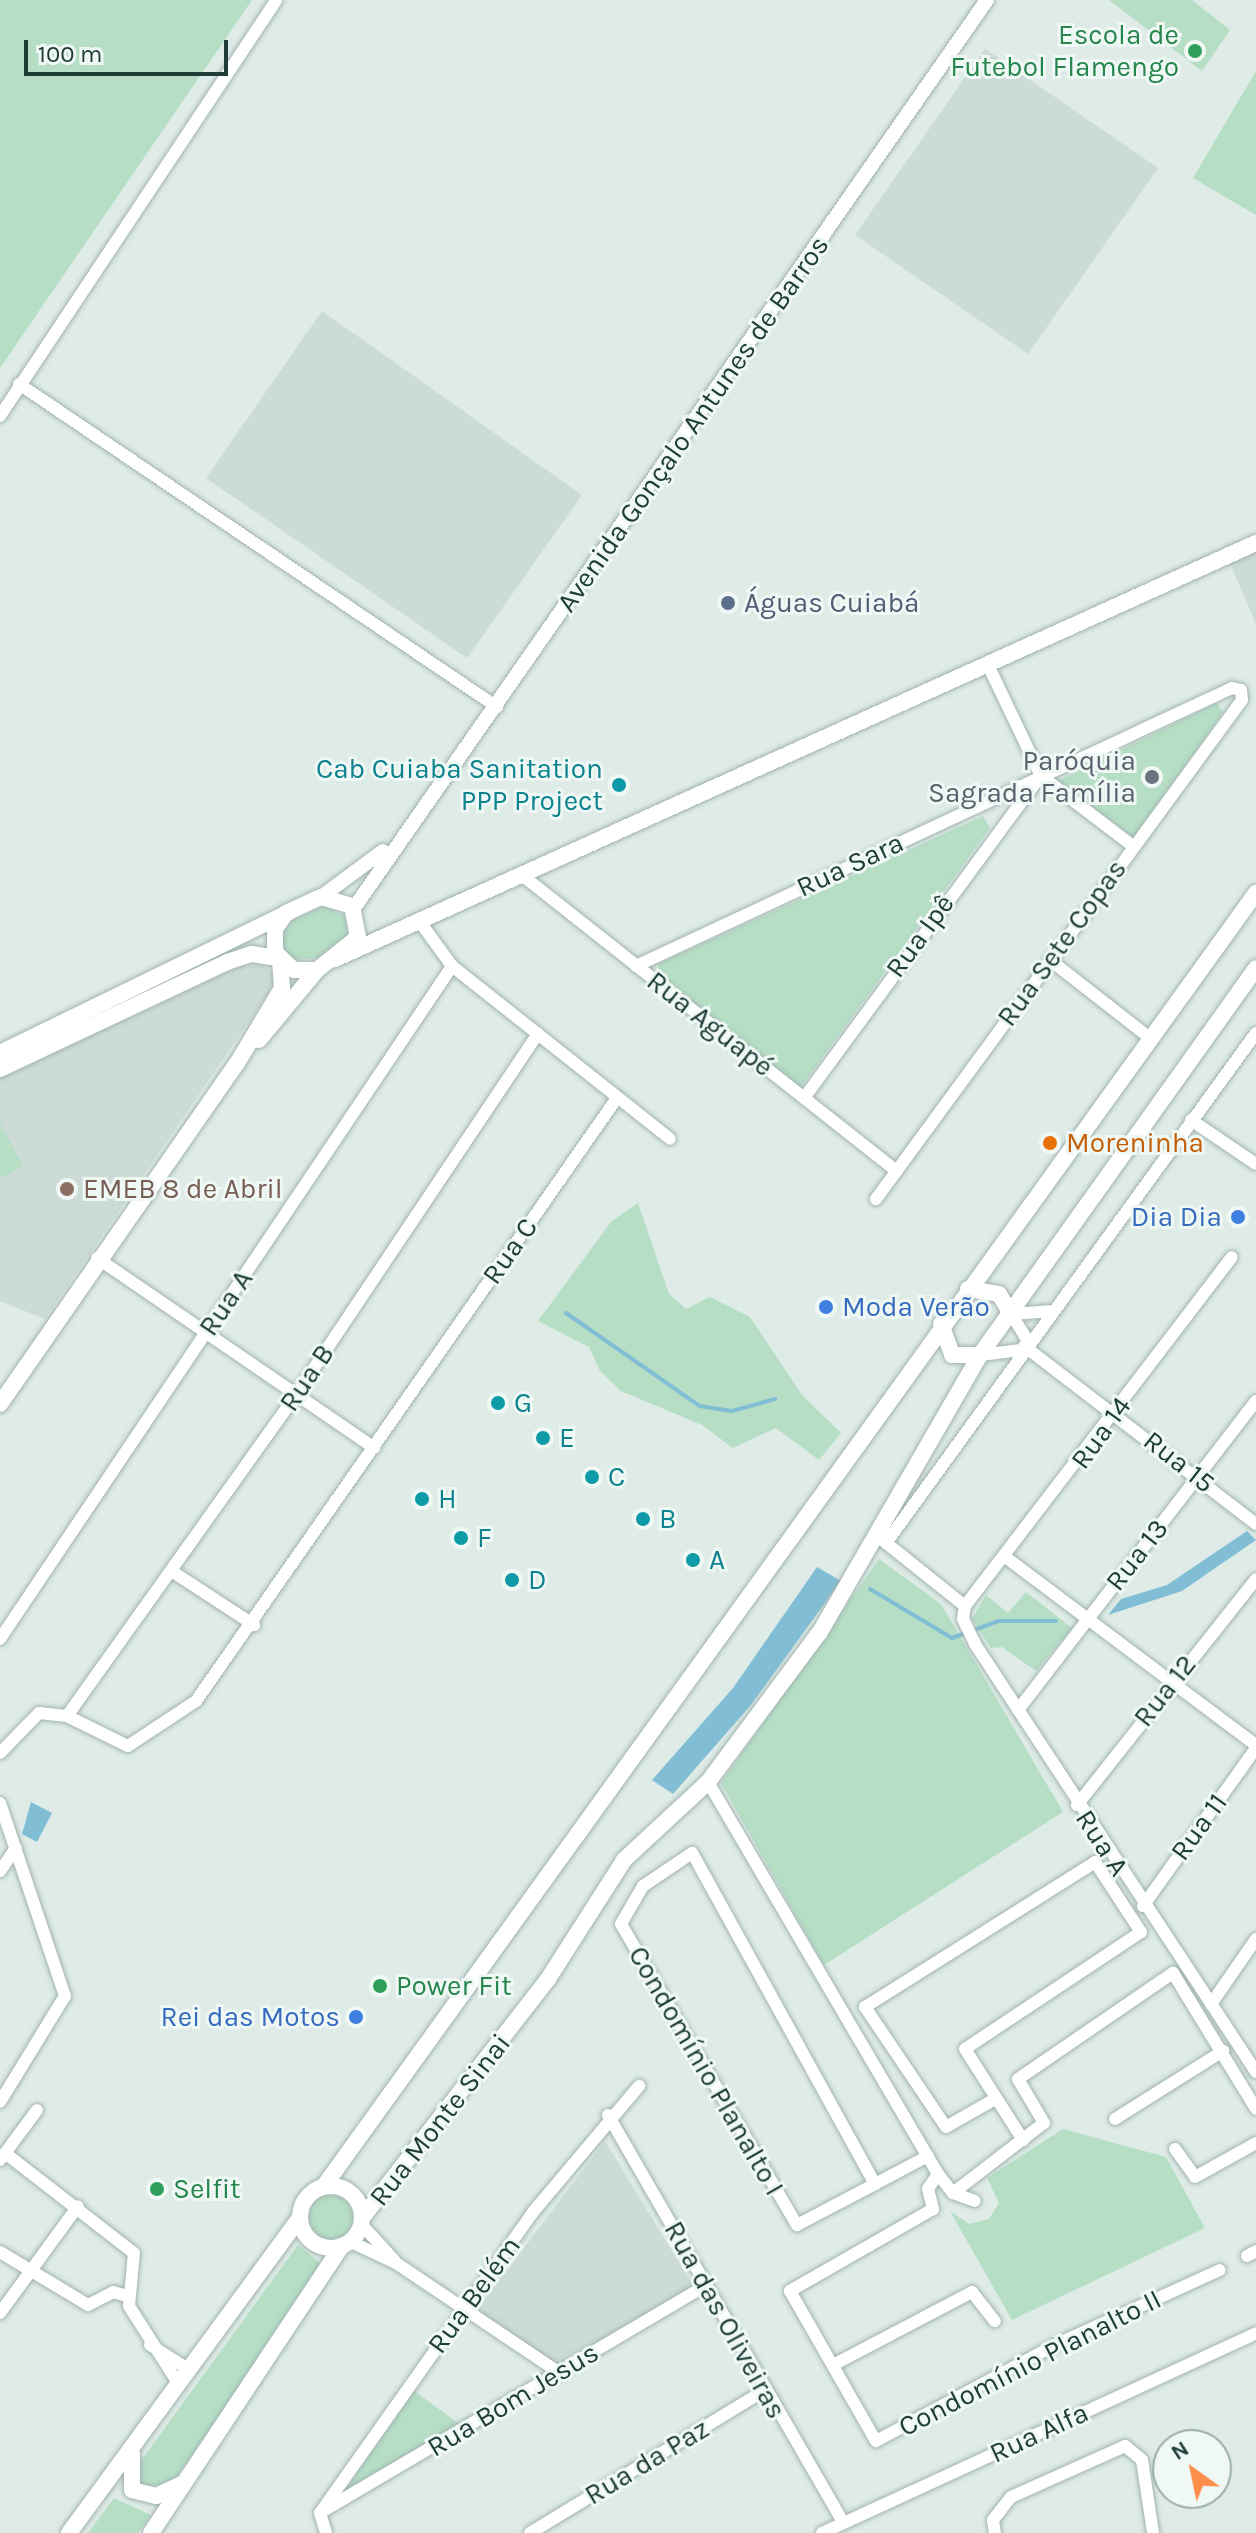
<!DOCTYPE html>
<html>
<head>
<meta charset="utf-8">
<style>
	body { margin:0 }
	#map { position:relative; width:1256px; height:2533px; overflow:hidden; background:#deebe7; font-family:Karla,sans-serif }
	div>[style] { position:absolute }
	[style*='--x'] { left:calc(var(--x)*1px); top:calc(var(--y)*1px); width:calc(var(--w)*1px); rotate:calc(var(--a)*1deg) }
	.built>* { inset:0; background:#ccdbd6 }
	.green>* { inset:0; background:#b5dec5 }
	.round { border-radius:50% }
	.water>* { inset:0; background:#81bed5 }
	.stream>* { height:4px; margin:-2px; padding:0 2px; transform-origin:2px; border-radius:2px; background:#81bed5 }
	.roads { filter:drop-shadow(0 0 2px #a1b3af) drop-shadow(0 0 2px #a1b3af) }
	.minor>* { height:12px; margin:-6px; padding:0 6px; transform-origin:6px; border-radius:6px; background:#fff }
	.tertiary>* { height:14px; margin:-7px; padding:0 7px; transform-origin:7px; border-radius:7px; background:#fff }
	.secondary>* { height:16px; margin:-8px; padding:0 8px; transform-origin:8px; border-radius:8px; background:#fff }
	.secondary>.ring { margin:-8px; padding:0; box-sizing:content-box; background:none; border:16px solid #fff; border-radius:50% }
	.dots>* { width:22px; height:22px; translate:-50% -50%; box-sizing:border-box; border:4px solid #eff8f4; border-radius:50% }
	span { translate:-50% -50%; white-space:nowrap; text-align:center; line-height:1.15; -webkit-text-stroke:6px #eff8f4; paint-order:stroke }
	.leisure-label { font-size:28px; color:#27864d }
	.right { translate:-100% -50%; text-align:right }
	.left { translate:0 -50%; text-align:left }
	.street-label { font-size:28px; color:#1e3c38 }
	.service-label { font-size:28px; color:#4e5e75 }
	.worship-label { font-size:28px; color:#5b616d }
	.culture-label { font-size:28px; color:#0d838f }
	.food-label { font-size:28px; color:#c56008 }
	.education-label { font-size:28px; color:#785e54 }
	.shop-label { font-size:28px; color:#366cbe }
	.north { position:absolute; left:1152px; top:2429px; width:80px; height:80px; box-sizing:border-box; background:#eff8f4; border:2px solid #9bada9; border-radius:50%; rotate:327deg; font-size:22px; font-weight:700; line-height:32px; text-align:center; color:#1e3c38 }
	.north::after { content:''; display:block; margin:auto; width:28px; height:36px; background:#fc8d4b; clip-path:polygon(50% 0,100% 100%,50% 72%,0 100%) }
	.scale { position:absolute; left:24px; top:40px; width:204px; height:36px; box-sizing:border-box; border:4px solid #1e3c38; border-top:0; padding-left:10px; font-size:24px; line-height:28px; white-space:nowrap; color:#1e3c38; -webkit-text-stroke:6px #eff8f4; paint-order:stroke }
</style>
</head>
<body>
<div id="map">
	<div class="built">
		<div style="clip-path:polygon(985px 49px,1158px 168px,1028px 354px,855px 235px)"></div>
		<div style="clip-path:polygon(322px 311px,582px 495px,467px 658px,206px 478px)"></div>
		<div style="clip-path:polygon(1256px 548px,1256px 624px,1229px 561px)"></div>
		<div style="clip-path:polygon(262px 965px,275px 975px,269px 992px,45px 1319px,0 1301px,0 1077px,241px 966px)"></div>
		<div style="clip-path:polygon(605px 2141px,694px 2287px,561px 2369px,476px 2311px)"></div>
	</div>
	<div class="green">
		<div style="clip-path:polygon(0 0,252px 0,0 368px)"></div>
		<div style="clip-path:polygon(1109px 0,1192px 0,1230px 30px,1202px 71px)"></div>
		<div style="clip-path:polygon(1256px 71px,1256px 215px,1193px 178px)"></div>
		<div style="clip-path:polygon(1217px 703px,1223px 712px,1134px 838px,1058px 781px)"></div>
		<div style="clip-path:polygon(983px 816px,990px 828px,800px 1088px,658px 974px,658px 964px)"></div>
		<div style="clip-path:polygon(325px 906px,346px 917px,347px 936px,319px 958px,289px 960px,280px 938px,286px 923px)"></div>
		<div style="clip-path:polygon(0 1123px,23px 1166px,0 1178px)"></div>
		<div style="clip-path:polygon(638px 1203px,669px 1294px,686px 1309px,710px 1297px,750px 1317px,802px 1395px,841px 1433px,819px 1460px,776px 1428px,733px 1448px,702px 1425px,621px 1391px,600px 1371px,589px 1347px,538px 1321px,611px 1222px)"></div>
		<div style="clip-path:polygon(879px 1559px,941px 1604px,1063px 1812px,824px 1965px,721px 1783px)"></div>
		<div style="clip-path:polygon(1026px 1592px,1072px 1628px,1036px 1671px,1002px 1647px,991px 1648px,972px 1619px,986px 1595px,1008px 1613px)"></div>
		<div style="clip-path:polygon(1063px 2129px,1166px 2157px,1205px 2228px,1012px 2320px,950px 2211px,969px 2224px,989px 2219px,999px 2203px,987px 2178px)"></div>
		<div class="round" style="left:309px;top:2195px;width:44px;height:44px"></div>
		<div style="clip-path:polygon(298px 2245px,324px 2266px,171px 2485px,137px 2485px,132px 2473px)"></div>
		<div style="clip-path:polygon(414px 2391px,461px 2425px,341px 2496px)"></div>
		<div style="clip-path:polygon(114px 2498px,151px 2515px,138px 2533px,88px 2533px)"></div>
	</div>
	<div class="water">
		<div style="clip-path:polygon(1247px 1531px,1256px 1540px,1182px 1591px,1108px 1615px,1121px 1599px,1167px 1585px)"></div>
		<div style="clip-path:polygon(817px 1567px,841px 1581px,751px 1705px,673px 1794px,652px 1780px,733px 1688px)"></div>
		<div style="clip-path:polygon(31px 1802px,52px 1813px,37px 1842px,22px 1834px)"></div>
	</div>
	<div class="stream">
		<div style="--x:566;--y:1313;--w:163;--a:34.8"></div>
		<div style="--x:700;--y:1406;--w:32;--a:9"></div>
		<div style="--x:732;--y:1411;--w:45;--a:-15.6"></div>
		<div style="--x:870;--y:1589;--w:96;--a:30.9"></div>
		<div style="--x:952;--y:1638;--w:50;--a:-19.9"></div>
		<div style="--x:999;--y:1621;--w:57;--a:0"></div>
	</div>
	<div class="roads">
		<div class="minor">
			<div style="--x:19;--y:384;--w:577;--a:34.05"></div>
			<div style="--x:0;--y:416;--w:499;--a:-56.4"></div>
			<div style="--x:988;--y:665;--w:123;--a:64.5"></div>
			<div style="--x:1041;--y:776;--w:116;--a:37.3"></div>
			<div style="--x:523;--y:876;--w:476;--a:38.3"></div>
			<div style="--x:420;--y:922;--w:54;--a:54"></div>
			<div style="--x:452;--y:966;--w:278;--a:38.4"></div>
			<div style="--x:1050;--y:960;--w:127;--a:38"></div>
			<div style="--x:636;--y:966;--w:658;--a:-25.01"></div>
			<div style="--x:1232;--y:688;--w:9;--a:13"></div>
			<div style="--x:1241;--y:690;--w:10;--a:84"></div>
			<div style="--x:1242;--y:700;--w:619;--a:126.26"></div>
			<div style="--x:804;--y:1098;--w:397;--a:-53.7"></div>
			<div style="--x:1191;--y:1120;--w:78;--a:34.1"></div>
			<div style="--x:97;--y:1258;--w:336;--a:34.4"></div>
			<div style="--x:1028;--y:1341;--w:32;--a:-122"></div>
			<div style="--x:1011;--y:1314;--w:39;--a:-4"></div>
			<div style="--x:1024;--y:1346;--w:292;--a:37.5"></div>
			<div style="--x:980;--y:1355;--w:41;--a:-7"></div>
			<div style="--x:880;--y:1538;--w:109;--a:38.7"></div>
			<div style="--x:886;--y:1543;--w:630;--a:-54.04"></div>
			<div style="--x:1008;--y:1559;--w:310;--a:36.9"></div>
			<div style="--x:173;--y:1572;--w:97;--a:33.2"></div>
			<div style="--x:965;--y:1606;--w:13;--a:99"></div>
			<div style="--x:963;--y:1619;--w:28;--a:64"></div>
			<div style="--x:975;--y:1644;--w:512;--a:56.71"></div>
			<div style="--x:965;--y:1606;--w:439;--a:-52.6"></div>
			<div style="--x:0;--y:1639;--w:811;--a:-56.11"></div>
			<div style="--x:1018;--y:1710;--w:390;--a:-52.4"></div>
			<div style="--x:67;--y:1716;--w:394;--a:-54.5"></div>
			<div style="--x:296;--y:1395;--w:435;--a:-56.2"></div>
			<div style="--x:0;--y:1753;--w:56;--a:-45.7"></div>
			<div style="--x:39;--y:1713;--w:28;--a:6"></div>
			<div style="--x:67;--y:1716;--w:68;--a:26.2"></div>
			<div style="--x:128;--y:1746;--w:82;--a:-33.5"></div>
			<div style="--x:196;--y:1701;--w:735;--a:-55.08"></div>
			<div style="--x:708;--y:1782;--w:454;--a:59.6"></div>
			<div style="--x:938;--y:2174;--w:24;--a:52"></div>
			<div style="--x:953;--y:2193;--w:23;--a:20"></div>
			<div style="--x:0;--y:1803;--w:204;--a:71.4"></div>
			<div style="--x:65;--y:1996;--w:124;--a:121.5"></div>
			<div style="--x:1077;--y:1805;--w:288;--a:-51.6"></div>
			<div style="--x:0;--y:1871;--w:28;--a:-55"></div>
			<div style="--x:1143;--y:1906;--w:194;--a:-54.4"></div>
			<div style="--x:1211;--y:2004;--w:79;--a:-55.3"></div>
			<div style="--x:995;--y:2099;--w:56;--a:150.3"></div>
			<div style="--x:946;--y:2127;--w:145;--a:-124"></div>
			<div style="--x:865;--y:2007;--w:272;--a:-32.2"></div>
			<div style="--x:1095;--y:1862;--w:84;--a:56.7"></div>
			<div style="--x:1141;--y:1932;--w:211;--a:146.4"></div>
			<div style="--x:965;--y:2049;--w:108;--a:57.5"></div>
			<div style="--x:608;--y:2115;--w:471;--a:60"></div>
			<div style="--x:1115;--y:2119;--w:128;--a:-32.2"></div>
			<div style="--x:1175;--y:2149;--w:34;--a:54"></div>
			<div style="--x:1195;--y:2177;--w:70;--a:-29.1"></div>
			<div style="--x:5;--y:2153;--w:163;--a:37.8"></div>
			<div style="--x:134;--y:2253;--w:53;--a:95.4"></div>
			<div style="--x:129;--y:2306;--w:91;--a:57.5"></div>
			<div style="--x:0;--y:2160;--w:62;--a:-53.5"></div>
			<div style="--x:938;--y:2174;--w:18;--a:124"></div>
			<div style="--x:928;--y:2189;--w:21;--a:76"></div>
			<div style="--x:933;--y:2209;--w:165;--a:150.2"></div>
			<div style="--x:790;--y:2291;--w:173;--a:60.2"></div>
			<div style="--x:876;--y:2441;--w:201;--a:-28.2"></div>
			<div style="--x:1053;--y:2346;--w:183;--a:-24.5"></div>
			<div style="--x:875;--y:2184;--w:378;--a:-118.9"></div>
			<div style="--x:692;--y:1853;--w:59;--a:146"></div>
			<div style="--x:643;--y:1886;--w:44;--a:120.1"></div>
			<div style="--x:621;--y:1924;--w:349;--a:59.7"></div>
			<div style="--x:797;--y:2225;--w:88;--a:-27.7"></div>
			<div style="--x:875;--y:2184;--w:60;--a:-27.8"></div>
			<div style="--x:953;--y:2193;--w:115;--a:-37.6"></div>
			<div style="--x:1044;--y:2123;--w:51;--a:-120.6"></div>
			<div style="--x:1018;--y:2079;--w:188;--a:-34.4"></div>
			<div style="--x:1173;--y:1973;--w:159;--a:58.6"></div>
			<div style="--x:361;--y:2224;--w:49;--a:47.5"></div>
			<div style="--x:349;--y:2241;--w:52;--a:25.1"></div>
			<div style="--x:396;--y:2263;--w:197;--a:33.9"></div>
			<div style="--x:0;--y:2252;--w:103;--a:31.1"></div>
			<div style="--x:88;--y:2305;--w:28;--a:-27"></div>
			<div style="--x:113;--y:2292;--w:15;--a:16"></div>
			<div style="--x:1247;--y:2256;--w:10;--a:-29"></div>
			<div style="--x:0;--y:2313;--w:132;--a:-53.9"></div>
			<div style="--x:150;--y:2345;--w:45;--a:32.3"></div>
			<div style="--x:833;--y:2365;--w:157;--a:-27.7"></div>
			<div style="--x:972;--y:2292;--w:37;--a:52"></div>
			<div style="--x:323;--y:2511;--w:443;--a:-30.5"></div>
			<div style="--x:320;--y:2513;--w:369;--a:-54.7"></div>
			<div style="--x:533;--y:2212;--w:165;--a:-49.9"></div>
			<div style="--x:320;--y:2513;--w:21;--a:73"></div>
			<div style="--x:530;--y:2533;--w:274;--a:-31.3"></div>
			<div style="--x:822;--y:2533;--w:478;--a:-24.7"></div>
			<div style="--x:995;--y:2533;--w:13;--a:-99"></div>
			<div style="--x:993;--y:2520;--w:29;--a:-52"></div>
			<div style="--x:1011;--y:2497;--w:125;--a:-24.1"></div>
			<div style="--x:1125;--y:2446;--w:22;--a:39"></div>
			<div style="--x:1142;--y:2460;--w:74;--a:81.4"></div>
		</div>
		<div class="tertiary">
			<div style="--x:321;--y:897;--w:77;--a:-36.6"></div>
			<div style="--x:354;--y:908;--w:1107;--a:-55.12"></div>
		</div>
		<div class="secondary">
			<div style="--x:321;--y:897;--w:32;--a:16"></div>
			<div style="--x:352;--y:906;--w:32;--a:79"></div>
			<div style="--x:358;--y:937;--w:53;--a:141.2"></div>
			<div style="--x:317;--y:970;--w:23;--a:180"></div>
			<div style="--x:294;--y:970;--w:26;--a:-137"></div>
			<div style="--x:275;--y:952;--w:23;--a:-90"></div>
			<div style="--x:275;--y:929;--w:19;--a:-55"></div>
			<div style="--x:286;--y:913;--w:38;--a:-25"></div>
			<div style="--x:335;--y:959;--w:1011;--a:-24.31"></div>
			<div style="--x:259;--y:1040;--w:91;--a:-50.4"></div>
			<div style="--x:0;--y:1053;--w:322;--a:-26"></div>
			<div style="--x:0;--y:1069;--w:251;--a:-25.2"></div>
			<div style="--x:227;--y:962;--w:26;--a:-18"></div>
			<div style="--x:252;--y:954;--w:26;--a:9"></div>
			<div style="--x:968;--y:1289;--w:31;--a:9"></div>
			<div style="--x:999;--y:1294;--w:23;--a:59"></div>
			<div style="--x:941;--y:1324;--w:33;--a:70"></div>
			<div style="--x:952;--y:1355;--w:28;--a:0"></div>
			<div style="--x:0;--y:1404;--w:413;--a:-55.2"></div>
			<div style="--x:236;--y:1065;--w:90;--a:-59.1"></div>
			<div style="--x:282;--y:988;--w:27;--a:-94"></div>
			<div style="--x:324;--y:2186;--w:1594;--a:-54.22"></div>
			<div class="ring" style="left:300px;top:2186px;width:46px;height:46px"></div>
			<div style="--x:362;--y:2218;--w:303;--a:-52.1"></div>
			<div style="--x:548;--y:1979;--w:141;--a:-57.4"></div>
			<div style="--x:624;--y:1860;--w:115;--a:-42.9"></div>
			<div style="--x:708;--y:1782;--w:187;--a:-53.3"></div>
			<div style="--x:820;--y:1632;--w:320;--a:-60"></div>
			<div style="--x:980;--y:1355;--w:475;--a:-54.5"></div>
			<div style="--x:132;--y:2454;--w:36;--a:90"></div>
			<div style="--x:132;--y:2490;--w:25;--a:14"></div>
			<div style="--x:156;--y:2496;--w:29;--a:-25"></div>
			<div style="--x:69;--y:2533;--w:391;--a:-53.8"></div>
			<div style="--x:151;--y:2533;--w:345;--a:-56.4"></div>
		</div>
	</div>
	<div class="dots">
		<div style="left:1195px;top:51px;background:#2e9e5b"></div>
		<div style="left:728px;top:603px;background:#5c6f8a"></div>
		<div style="left:1152px;top:777px;background:#6b7280"></div>
		<div style="left:619px;top:785px;background:#0f9aa8"></div>
		<div style="left:1050px;top:1143px;background:#e8710a"></div>
		<div style="left:67px;top:1189px;background:#8d6e63"></div>
		<div style="left:1238px;top:1217px;background:#3f7fe0"></div>
		<div style="left:826px;top:1307px;background:#3f7fe0"></div>
		<div style="left:498px;top:1403px;background:#0f9aa8"></div>
		<div style="left:543px;top:1438px;background:#0f9aa8"></div>
		<div style="left:592px;top:1477px;background:#0f9aa8"></div>
		<div style="left:422px;top:1499px;background:#0f9aa8"></div>
		<div style="left:643px;top:1519px;background:#0f9aa8"></div>
		<div style="left:461px;top:1538px;background:#0f9aa8"></div>
		<div style="left:693px;top:1560px;background:#0f9aa8"></div>
		<div style="left:512px;top:1580px;background:#0f9aa8"></div>
		<div style="left:380px;top:1986px;background:#2e9e5b"></div>
		<div style="left:356px;top:2017px;background:#3f7fe0"></div>
		<div style="left:157px;top:2189px;background:#2e9e5b"></div>
	</div>
	<div class="leisure-label">
		<span class="right" style="left:1179px;top:51px">Escola de<br>Futebol Flamengo</span>
		<span class="left" style="left:396px;top:1986px">Power Fit</span>
		<span class="left" style="left:173px;top:2189px">Selfit</span>
	</div>
	<div class="street-label">
		<span style="left:693px;top:424px;rotate:-55deg">Avenida Gonçalo Antunes de Barros</span>
		<span style="left:850px;top:865px;rotate:-25deg">Rua Sara</span>
		<span style="left:920px;top:936px;rotate:-54deg">Rua Ipê</span>
		<span style="left:1062px;top:943px;rotate:-54deg">Rua Sete Copas</span>
		<span style="left:710px;top:1024px;rotate:38deg">Rua Aguapé</span>
		<span style="left:510px;top:1251px;rotate:-55deg">Rua C</span>
		<span style="left:226px;top:1303px;rotate:-56deg">Rua A</span>
		<span style="left:307px;top:1378px;rotate:-56deg">Rua B</span>
		<span style="left:1101px;top:1433px;rotate:-54deg">Rua 14</span>
		<span style="left:1179px;top:1462px;rotate:38deg">Rua 15</span>
		<span style="left:1137px;top:1555px;rotate:-52deg">Rua 13</span>
		<span style="left:1165px;top:1691px;rotate:-52deg">Rua 12</span>
		<span style="left:1199px;top:1827px;rotate:-54deg">Rua 11</span>
		<span style="left:1102px;top:1843px;rotate:57deg">Rua A</span>
		<span style="left:706px;top:2071px;rotate:60deg">Condomínio Planalto I</span>
		<span style="left:440px;top:2120px;rotate:-52deg">Rua Monte Sinai</span>
		<span style="left:474px;top:2295px;rotate:-54deg">Rua Belém</span>
		<span style="left:725px;top:2320px;rotate:61deg">Rua das Oliveiras</span>
		<span style="left:1030px;top:2363px;rotate:-27deg">Condomínio Planalto II</span>
		<span style="left:513px;top:2400px;rotate:-31deg">Rua Bom Jesus</span>
		<span style="left:1039px;top:2433px;rotate:-25deg">Rua Alfa</span>
		<span style="left:647px;top:2462px;rotate:-31deg">Rua da Paz</span>
	</div>
	<div class="service-label">
		<span class="left" style="left:744px;top:603px">Águas Cuiabá</span>
	</div>
	<div class="worship-label">
		<span class="right" style="left:1136px;top:777px">Paróquia<br>Sagrada Família</span>
	</div>
	<div class="culture-label">
		<span class="right" style="left:603px;top:785px">Cab Cuiaba Sanitation<br>PPP Project</span>
		<span class="left" style="left:514px;top:1403px">G</span>
		<span class="left" style="left:559px;top:1438px">E</span>
		<span class="left" style="left:608px;top:1477px">C</span>
		<span class="left" style="left:438px;top:1499px">H</span>
		<span class="left" style="left:659px;top:1519px">B</span>
		<span class="left" style="left:477px;top:1538px">F</span>
		<span class="left" style="left:709px;top:1560px">A</span>
		<span class="left" style="left:528px;top:1580px">D</span>
	</div>
	<div class="food-label">
		<span class="left" style="left:1066px;top:1143px">Moreninha</span>
	</div>
	<div class="education-label">
		<span class="left" style="left:83px;top:1189px">EMEB 8 de Abril</span>
	</div>
	<div class="shop-label">
		<span class="right" style="left:1222px;top:1217px">Dia Dia</span>
		<span class="left" style="left:842px;top:1307px">Moda Verão</span>
		<span class="right" style="left:340px;top:2017px">Rei das Motos</span>
	</div>
	<div class="north">N</div>
	<div class="scale">100 m</div>
</div>
</body>
</html>
